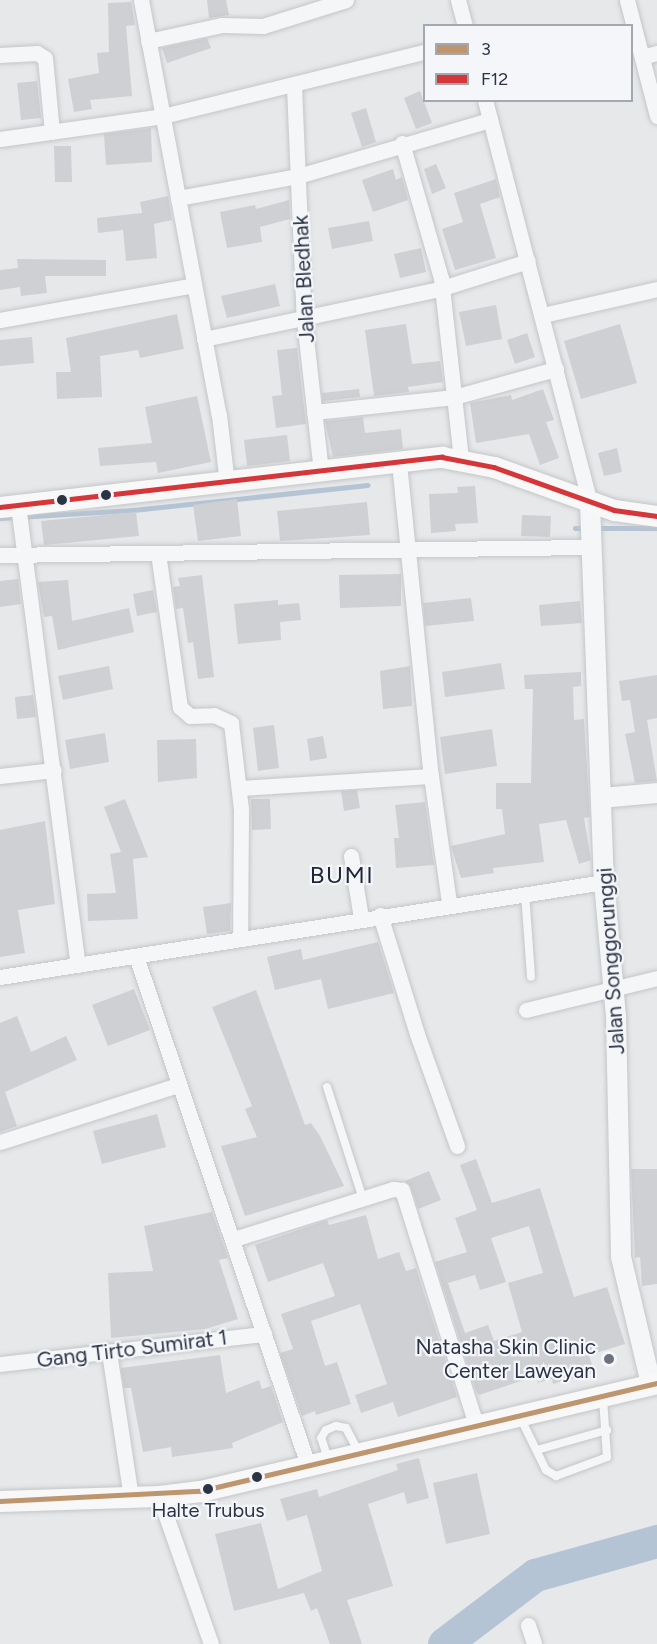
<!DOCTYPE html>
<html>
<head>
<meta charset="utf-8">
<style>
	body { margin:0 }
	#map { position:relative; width:657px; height:1644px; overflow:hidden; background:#e6e8ea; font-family:Figtree,sans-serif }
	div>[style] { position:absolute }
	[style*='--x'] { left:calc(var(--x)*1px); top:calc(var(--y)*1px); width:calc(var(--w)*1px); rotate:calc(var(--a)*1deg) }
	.stream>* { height:5px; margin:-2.5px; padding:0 2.5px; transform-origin:2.5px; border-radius:2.5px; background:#b4c4d5 }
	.river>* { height:33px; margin:-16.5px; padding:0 16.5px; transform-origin:16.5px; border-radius:16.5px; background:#b4c4d5 }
	.building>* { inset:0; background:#ced0d3 }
	.roads { filter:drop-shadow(0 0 2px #c4c6c8) drop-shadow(0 0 2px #c4c6c8) }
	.service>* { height:8px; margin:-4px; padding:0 4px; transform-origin:4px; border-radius:4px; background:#f5f6f7 }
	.minor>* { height:15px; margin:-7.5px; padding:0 7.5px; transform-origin:7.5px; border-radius:7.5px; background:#f5f6f7 }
	.tertiary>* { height:20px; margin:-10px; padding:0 10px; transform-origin:10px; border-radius:10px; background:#f5f6f7 }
	.secondary>* { height:21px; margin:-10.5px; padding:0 10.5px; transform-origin:10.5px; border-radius:10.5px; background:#f8f8f8 }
	.bus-1>* { height:4.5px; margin:-2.25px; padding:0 2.25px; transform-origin:2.25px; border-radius:2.25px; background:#bd966f }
	.bus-2>* { height:4.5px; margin:-2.25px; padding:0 2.25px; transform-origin:2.25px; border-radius:2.25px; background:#d5363a }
	.dots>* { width:16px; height:16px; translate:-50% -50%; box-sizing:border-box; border:3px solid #f4f6f9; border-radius:50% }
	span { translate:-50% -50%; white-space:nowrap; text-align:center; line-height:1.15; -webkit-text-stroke:4.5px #f4f6f9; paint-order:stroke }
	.bus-label { font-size:20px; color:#2b3445 }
	.street-label { font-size:21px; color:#2b3445 }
	.poi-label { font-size:21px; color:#2b3445 }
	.right { translate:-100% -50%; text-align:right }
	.quarter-label { font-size:24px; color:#1d2536; letter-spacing:1.5px }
	.legend { position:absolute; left:423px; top:24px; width:210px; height:78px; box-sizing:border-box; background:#f4f6f9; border:2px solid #a4a8b1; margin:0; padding:8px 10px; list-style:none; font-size:18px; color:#2b3445 }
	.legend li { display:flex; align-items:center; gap:12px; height:30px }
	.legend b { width:30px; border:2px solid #a4a8b1 }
</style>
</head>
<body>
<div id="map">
	<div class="stream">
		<div style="--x:0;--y:518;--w:133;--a:-3.4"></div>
		<div style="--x:133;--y:510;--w:236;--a:-6.1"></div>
		<div style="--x:575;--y:528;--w:11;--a:0"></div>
		<div style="--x:596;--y:528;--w:61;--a:0"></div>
	</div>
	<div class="river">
		<div style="--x:444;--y:1644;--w:114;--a:-37.2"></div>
		<div style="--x:535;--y:1575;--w:127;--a:-15.6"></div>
	</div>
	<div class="building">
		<div style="clip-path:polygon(207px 0,226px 0,229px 15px,209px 18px)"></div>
		<div style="clip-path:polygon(131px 2px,135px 25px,126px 26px,132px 96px,90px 100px,92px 109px,74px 112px,68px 79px,99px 73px,97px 53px,109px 52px,108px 3px)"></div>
		<div style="clip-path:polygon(207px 38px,211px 48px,167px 63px,162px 48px)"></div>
		<div style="clip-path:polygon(37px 81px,41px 118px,21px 120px,17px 83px)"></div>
		<div style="clip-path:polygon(420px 91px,432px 123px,416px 129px,404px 98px)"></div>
		<div style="clip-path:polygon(366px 108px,376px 142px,362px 147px,351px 113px)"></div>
		<div style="clip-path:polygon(151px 128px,152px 162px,106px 165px,104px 134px)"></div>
		<div style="clip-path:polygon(54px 146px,71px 146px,72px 182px,55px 182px)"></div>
		<div style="clip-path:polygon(436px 164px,446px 188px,432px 194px,424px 169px)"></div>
		<div style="clip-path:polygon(393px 169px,396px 180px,402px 177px,408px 200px,373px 212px,362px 180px)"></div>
		<div style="clip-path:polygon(496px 179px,500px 197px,480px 204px,496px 258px,455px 270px,442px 229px,463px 222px,454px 193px)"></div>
		<div style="clip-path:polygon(168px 196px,172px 220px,154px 224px,157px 258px,126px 261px,123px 230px,98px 233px,97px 218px,142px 213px,140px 202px)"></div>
		<div style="clip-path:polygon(289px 200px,290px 219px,260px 227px,262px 242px,227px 248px,220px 212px,255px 205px,256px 209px)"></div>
		<div style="clip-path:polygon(369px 221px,373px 241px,332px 249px,328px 228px)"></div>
		<div style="clip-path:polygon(421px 248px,426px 272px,400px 278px,394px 254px)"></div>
		<div style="clip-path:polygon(17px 259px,106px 260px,106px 276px,45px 276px,47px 293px,21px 296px,20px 287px,0 290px,0 270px,18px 268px)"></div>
		<div style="clip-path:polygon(275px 284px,280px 306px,227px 318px,221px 296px)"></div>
		<div style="clip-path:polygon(496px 305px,502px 339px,466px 346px,459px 312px)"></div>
		<div style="clip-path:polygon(177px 314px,184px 349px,140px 358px,138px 350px,100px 356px,102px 397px,57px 399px,56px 372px,71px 372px,66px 338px)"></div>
		<div style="clip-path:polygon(406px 324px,412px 364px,440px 361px,443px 382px,408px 387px,409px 392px,374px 396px,365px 330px)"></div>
		<div style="clip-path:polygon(620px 324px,637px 383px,581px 399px,564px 341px)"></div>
		<div style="clip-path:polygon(527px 333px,535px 357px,515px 364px,507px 340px)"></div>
		<div style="clip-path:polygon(32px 337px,34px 363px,0 366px,0 340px)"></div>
		<div style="clip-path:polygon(297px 348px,306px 424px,276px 428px,272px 396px,282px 395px,277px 350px)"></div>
		<div style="clip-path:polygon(359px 389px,360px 397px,323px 401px,322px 393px)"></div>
		<div style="clip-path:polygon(543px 389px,554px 420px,546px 422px,559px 458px,540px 465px,529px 434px,476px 443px,470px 403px,511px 395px,512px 400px)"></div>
		<div style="clip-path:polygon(197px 396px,211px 462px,158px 473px,156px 462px,100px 466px,98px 448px,152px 443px,145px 407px)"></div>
		<div style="clip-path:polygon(363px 417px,365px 433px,401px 429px,403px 449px,333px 457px,325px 421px)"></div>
		<div style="clip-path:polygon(287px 435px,290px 461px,247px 466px,244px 440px)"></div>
		<div style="clip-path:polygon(617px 448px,622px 472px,604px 476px,598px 453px)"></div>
		<div style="clip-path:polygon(475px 486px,478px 523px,455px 524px,456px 531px,431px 533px,429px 494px,458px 493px,457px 487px)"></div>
		<div style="clip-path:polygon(237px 499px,241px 536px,198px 541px,193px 505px)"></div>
		<div style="clip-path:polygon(367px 502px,370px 535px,280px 541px,277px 511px)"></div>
		<div style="clip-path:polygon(136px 512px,139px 536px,44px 545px,41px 521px)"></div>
		<div style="clip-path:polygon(522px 515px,551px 516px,550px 537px,521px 536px)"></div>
		<div style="clip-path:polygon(401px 574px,401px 606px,340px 608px,339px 575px)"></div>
		<div style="clip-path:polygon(202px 575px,214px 677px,198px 679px,193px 642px,188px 643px,183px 608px,176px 609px,173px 587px,180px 586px,178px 578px)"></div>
		<div style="clip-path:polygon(18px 579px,21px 604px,0 607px,0 581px)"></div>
		<div style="clip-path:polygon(68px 580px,72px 621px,129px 608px,134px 632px,58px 650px,52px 616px,44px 617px,38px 582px)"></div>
		<div style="clip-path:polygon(153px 590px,157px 612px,137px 616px,133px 594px)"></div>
		<div style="clip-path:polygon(471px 598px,474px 621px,425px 626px,423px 603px)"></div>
		<div style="clip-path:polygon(278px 600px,278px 605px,299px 603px,301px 620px,280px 622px,281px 640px,238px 644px,234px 604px)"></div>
		<div style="clip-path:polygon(580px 601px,582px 623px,541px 626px,539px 605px)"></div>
		<div style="clip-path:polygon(501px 663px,505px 689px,445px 697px,442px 672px)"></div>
		<div style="clip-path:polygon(109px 666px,113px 689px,63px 700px,58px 676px)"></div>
		<div style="clip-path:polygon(410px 666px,412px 706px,383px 709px,380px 671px)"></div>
		<div style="clip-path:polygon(581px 672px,581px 686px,573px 687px,574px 720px,584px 719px,590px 817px,584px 818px,591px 860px,579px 864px,566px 820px,539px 824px,544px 862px,493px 868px,494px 873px,461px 878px,451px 846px,505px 834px,502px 809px,496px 809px,496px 783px,531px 783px,533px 689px,525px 689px,524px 675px)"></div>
		<div style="clip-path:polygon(657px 675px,657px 718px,647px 720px,657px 781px,635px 783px,625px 734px,635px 732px,630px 700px,622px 701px,619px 681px)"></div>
		<div style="clip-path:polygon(33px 695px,36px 717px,17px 719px,15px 697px)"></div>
		<div style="clip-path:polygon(274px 725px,279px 768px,258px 771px,253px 728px)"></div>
		<div style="clip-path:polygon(492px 729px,497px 766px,445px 774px,440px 737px)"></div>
		<div style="clip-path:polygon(105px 733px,109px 762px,70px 769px,65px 740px)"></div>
		<div style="clip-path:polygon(323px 736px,327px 758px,310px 761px,307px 739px)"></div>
		<div style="clip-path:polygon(196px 739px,197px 778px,158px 782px,157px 740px)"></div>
		<div style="clip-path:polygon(357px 790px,360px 808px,344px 811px,341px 791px)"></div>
		<div style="clip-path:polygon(125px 799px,148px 857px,133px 859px,138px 919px,88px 921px,87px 894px,116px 893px,110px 854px,121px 852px,104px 807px)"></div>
		<div style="clip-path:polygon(251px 799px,270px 799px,271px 829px,252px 830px)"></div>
		<div style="clip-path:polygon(425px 802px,434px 865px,396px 868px,394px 838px,399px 838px,395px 805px)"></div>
		<div style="clip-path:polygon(45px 821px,55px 904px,18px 910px,25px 953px,0 957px,0 830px)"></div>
		<div style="clip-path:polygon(231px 903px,230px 931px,207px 934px,203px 907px)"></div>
		<div style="clip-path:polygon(378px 942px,394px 993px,328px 1009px,321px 979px,275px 990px,267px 957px,301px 949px,303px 960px)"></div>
		<div style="clip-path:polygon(134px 989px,150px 1030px,108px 1046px,92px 1005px)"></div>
		<div style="clip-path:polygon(256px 990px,305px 1125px,311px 1123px,320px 1136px,344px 1186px,245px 1216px,221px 1146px,257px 1137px,245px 1109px,252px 1106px,212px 1007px)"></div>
		<div style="clip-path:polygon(17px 1016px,31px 1052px,66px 1036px,77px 1060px,5px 1092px,17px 1126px,0 1132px,0 1023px)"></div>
		<div style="clip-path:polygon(157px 1114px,166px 1147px,102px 1164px,93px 1131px)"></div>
		<div style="clip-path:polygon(evenodd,476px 1159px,492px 1203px,540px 1188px,574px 1297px,607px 1287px,625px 1344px,589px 1355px,594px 1372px,553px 1384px,552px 1379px,538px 1383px,536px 1376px,479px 1395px,476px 1391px,435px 1262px,467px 1252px,455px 1218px,477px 1210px,460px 1165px,476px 1159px,529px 1226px,543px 1273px,508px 1283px,522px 1332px,494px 1341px,488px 1325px,465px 1333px,448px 1283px,475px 1275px,480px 1290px,506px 1282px,491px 1238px,529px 1226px)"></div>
		<div style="clip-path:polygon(631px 1169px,657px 1169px,657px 1284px,642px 1286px,640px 1257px,635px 1258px)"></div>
		<div style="clip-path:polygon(429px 1171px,441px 1200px,418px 1209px,411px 1187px,405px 1181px)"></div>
		<div style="clip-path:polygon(212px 1212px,228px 1258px,219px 1260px,238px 1319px,205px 1329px,111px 1338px,108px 1273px,153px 1271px,144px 1226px)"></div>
		<div style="clip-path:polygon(366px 1215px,378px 1259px,399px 1252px,406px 1271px,416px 1268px,457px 1397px,398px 1417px,393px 1402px,361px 1413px,355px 1395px,387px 1384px,360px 1304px,311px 1321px,325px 1366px,337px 1362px,351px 1404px,316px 1415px,315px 1411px,302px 1416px,280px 1353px,293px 1349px,281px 1314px,335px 1296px,323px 1263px,268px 1282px,255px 1245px,327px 1220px,329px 1225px)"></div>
		<div style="clip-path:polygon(220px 1355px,226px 1393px,259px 1380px,262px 1389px,271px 1386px,283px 1422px,232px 1443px,233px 1448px,172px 1457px,171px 1447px,143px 1452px,131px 1388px,124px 1388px,121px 1368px)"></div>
		<div style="clip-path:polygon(419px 1458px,429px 1498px,407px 1504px,404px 1492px,368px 1504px,393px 1586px,347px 1600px,362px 1644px,330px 1644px,317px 1608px,311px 1611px,304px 1593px,234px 1611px,215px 1534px,261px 1523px,278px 1589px,322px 1571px,307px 1515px,287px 1521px,280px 1499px,317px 1489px,319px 1497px,398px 1470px,396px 1464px)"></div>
		<div style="clip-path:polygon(477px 1473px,490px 1534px,446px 1544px,433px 1483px)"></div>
	</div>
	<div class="roads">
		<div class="service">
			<div style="--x:525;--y:893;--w:84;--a:85.9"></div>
			<div style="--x:327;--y:1087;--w:118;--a:72.2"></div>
			<div style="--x:520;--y:1417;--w:59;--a:63.9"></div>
			<div style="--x:546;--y:1470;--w:12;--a:31"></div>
			<div style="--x:556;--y:1476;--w:54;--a:-20.4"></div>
			<div style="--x:607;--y:1457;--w:59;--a:-93.9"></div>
			<div style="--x:537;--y:1450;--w:73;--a:-15.9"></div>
			<div style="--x:328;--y:1459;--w:22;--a:-108"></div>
			<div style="--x:321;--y:1438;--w:9;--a:-58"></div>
			<div style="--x:326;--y:1430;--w:11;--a:-22"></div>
			<div style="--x:336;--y:1426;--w:10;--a:11"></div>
			<div style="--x:346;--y:1428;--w:27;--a:62"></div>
		</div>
		<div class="minor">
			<div style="--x:141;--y:0;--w:422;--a:79.4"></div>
			<div style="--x:219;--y:415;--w:68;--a:83.3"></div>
			<div style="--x:458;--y:0;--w:27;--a:75"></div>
			<div style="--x:627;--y:0;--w:120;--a:75.5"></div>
			<div style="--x:148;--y:41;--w:76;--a:-12.2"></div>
			<div style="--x:222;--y:25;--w:41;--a:1.4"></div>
			<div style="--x:263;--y:26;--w:87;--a:-17.4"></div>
			<div style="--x:0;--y:55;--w:37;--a:-3"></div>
			<div style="--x:37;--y:53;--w:9;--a:32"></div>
			<div style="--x:45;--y:58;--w:74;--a:84.6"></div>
			<div style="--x:642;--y:57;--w:16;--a:-15"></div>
			<div style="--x:294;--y:86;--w:234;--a:87.6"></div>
			<div style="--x:304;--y:320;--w:152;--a:83.6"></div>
			<div style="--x:485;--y:100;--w:416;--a:75.4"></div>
			<div style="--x:0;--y:139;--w:165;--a:-8"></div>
			<div style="--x:163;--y:116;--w:269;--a:-13.8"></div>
			<div style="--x:402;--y:143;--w:141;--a:73.9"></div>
			<div style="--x:441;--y:278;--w:181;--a:83.7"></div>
			<div style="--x:178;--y:198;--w:122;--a:-10.4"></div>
			<div style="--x:298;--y:176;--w:200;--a:-16.3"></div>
			<div style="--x:543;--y:315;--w:117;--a:-12.8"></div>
			<div style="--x:0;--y:320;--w:197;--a:-10.2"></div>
			<div style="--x:204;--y:339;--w:240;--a:-12"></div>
			<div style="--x:439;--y:289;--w:93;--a:-17.5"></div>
			<div style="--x:314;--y:412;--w:141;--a:-6.1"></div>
			<div style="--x:454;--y:397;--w:106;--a:-15.4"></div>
			<div style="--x:399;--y:463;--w:315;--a:84.2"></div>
			<div style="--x:431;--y:776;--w:128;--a:81.9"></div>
			<div style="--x:18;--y:505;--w:464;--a:82.6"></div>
			<div style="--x:158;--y:553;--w:156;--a:81.9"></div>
			<div style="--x:180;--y:707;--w:13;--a:42"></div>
			<div style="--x:190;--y:716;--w:24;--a:-2"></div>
			<div style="--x:214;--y:715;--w:19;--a:25"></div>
			<div style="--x:231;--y:723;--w:87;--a:83.4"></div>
			<div style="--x:241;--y:809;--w:129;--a:90.4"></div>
			<div style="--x:0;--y:555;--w:590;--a:-0.78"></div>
			<div style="--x:0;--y:776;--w:54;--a:-6.3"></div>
			<div style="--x:240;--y:788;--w:191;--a:-3.6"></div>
			<div style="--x:351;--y:856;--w:63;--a:80.8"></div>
			<div style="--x:380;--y:915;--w:125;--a:72.7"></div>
			<div style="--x:417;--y:1034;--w:119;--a:70.3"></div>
			<div style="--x:136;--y:956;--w:540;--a:71.33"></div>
			<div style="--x:0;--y:977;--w:611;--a:-8.94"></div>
			<div style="--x:526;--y:1010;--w:135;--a:-13.7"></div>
			<div style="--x:0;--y:1142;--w:187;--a:-17.8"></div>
			<div style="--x:234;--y:1239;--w:167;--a:-17.5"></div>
			<div style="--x:393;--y:1189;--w:9;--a:6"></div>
			<div style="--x:402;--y:1190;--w:250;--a:72.5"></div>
			<div style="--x:109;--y:1352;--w:147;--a:81.4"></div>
			<div style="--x:0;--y:1364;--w:266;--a:-6.5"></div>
			<div style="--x:159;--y:1496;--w:157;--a:70.6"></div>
			<div style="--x:528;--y:1625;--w:20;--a:72"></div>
		</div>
		<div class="tertiary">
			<div style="--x:590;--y:503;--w:379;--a:87.9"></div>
			<div style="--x:604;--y:882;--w:135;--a:84.9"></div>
			<div style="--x:616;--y:1016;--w:241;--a:88.8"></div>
			<div style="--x:621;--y:1257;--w:130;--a:76.7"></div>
			<div style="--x:602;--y:798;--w:55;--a:-5.2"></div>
		</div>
		<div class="secondary">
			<div style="--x:0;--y:507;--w:445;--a:-6.5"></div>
			<div style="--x:442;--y:457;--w:53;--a:10.9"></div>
			<div style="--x:494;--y:467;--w:127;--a:19.7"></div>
			<div style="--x:614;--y:510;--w:43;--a:7.9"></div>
			<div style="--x:0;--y:1501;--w:159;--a:-1.8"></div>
			<div style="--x:159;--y:1496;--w:41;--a:-7"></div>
			<div style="--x:200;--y:1491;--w:470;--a:-13.3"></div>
		</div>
	</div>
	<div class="bus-1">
		<div style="--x:0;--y:1501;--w:200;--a:-2.9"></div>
		<div style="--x:200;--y:1491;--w:470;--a:-13.3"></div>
	</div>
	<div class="bus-2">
		<div style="--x:0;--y:507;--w:445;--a:-6.5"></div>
		<div style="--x:442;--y:457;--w:53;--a:10.9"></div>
		<div style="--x:494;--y:467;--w:127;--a:19.7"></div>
		<div style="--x:614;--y:510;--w:43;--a:7.9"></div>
	</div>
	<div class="dots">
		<div style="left:106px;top:495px;background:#2b3445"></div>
		<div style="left:62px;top:500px;background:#2b3445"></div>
		<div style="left:609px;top:1359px;background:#6c737f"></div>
		<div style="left:257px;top:1477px;background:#2b3445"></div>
		<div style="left:208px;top:1489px;background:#2b3445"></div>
	</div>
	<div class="bus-label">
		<span style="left:208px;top:1510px">Halte Trubus</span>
	</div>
	<div class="street-label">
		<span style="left:304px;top:279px;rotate:-93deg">Jalan Bledhak</span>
		<span style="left:611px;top:961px;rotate:-94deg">Jalan Songgorunggi</span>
		<span style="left:132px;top:1349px;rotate:-7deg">Gang Tirto Sumirat 1</span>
	</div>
	<div class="poi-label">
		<span class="right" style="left:596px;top:1359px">Natasha Skin Clinic<br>Center Laweyan</span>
	</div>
	<div class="quarter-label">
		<span style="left:342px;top:875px">BUMI</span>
	</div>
	<ul class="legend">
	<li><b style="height:8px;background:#bd966f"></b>3</li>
	<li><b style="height:8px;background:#d5363a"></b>F12</li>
	</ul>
</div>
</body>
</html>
